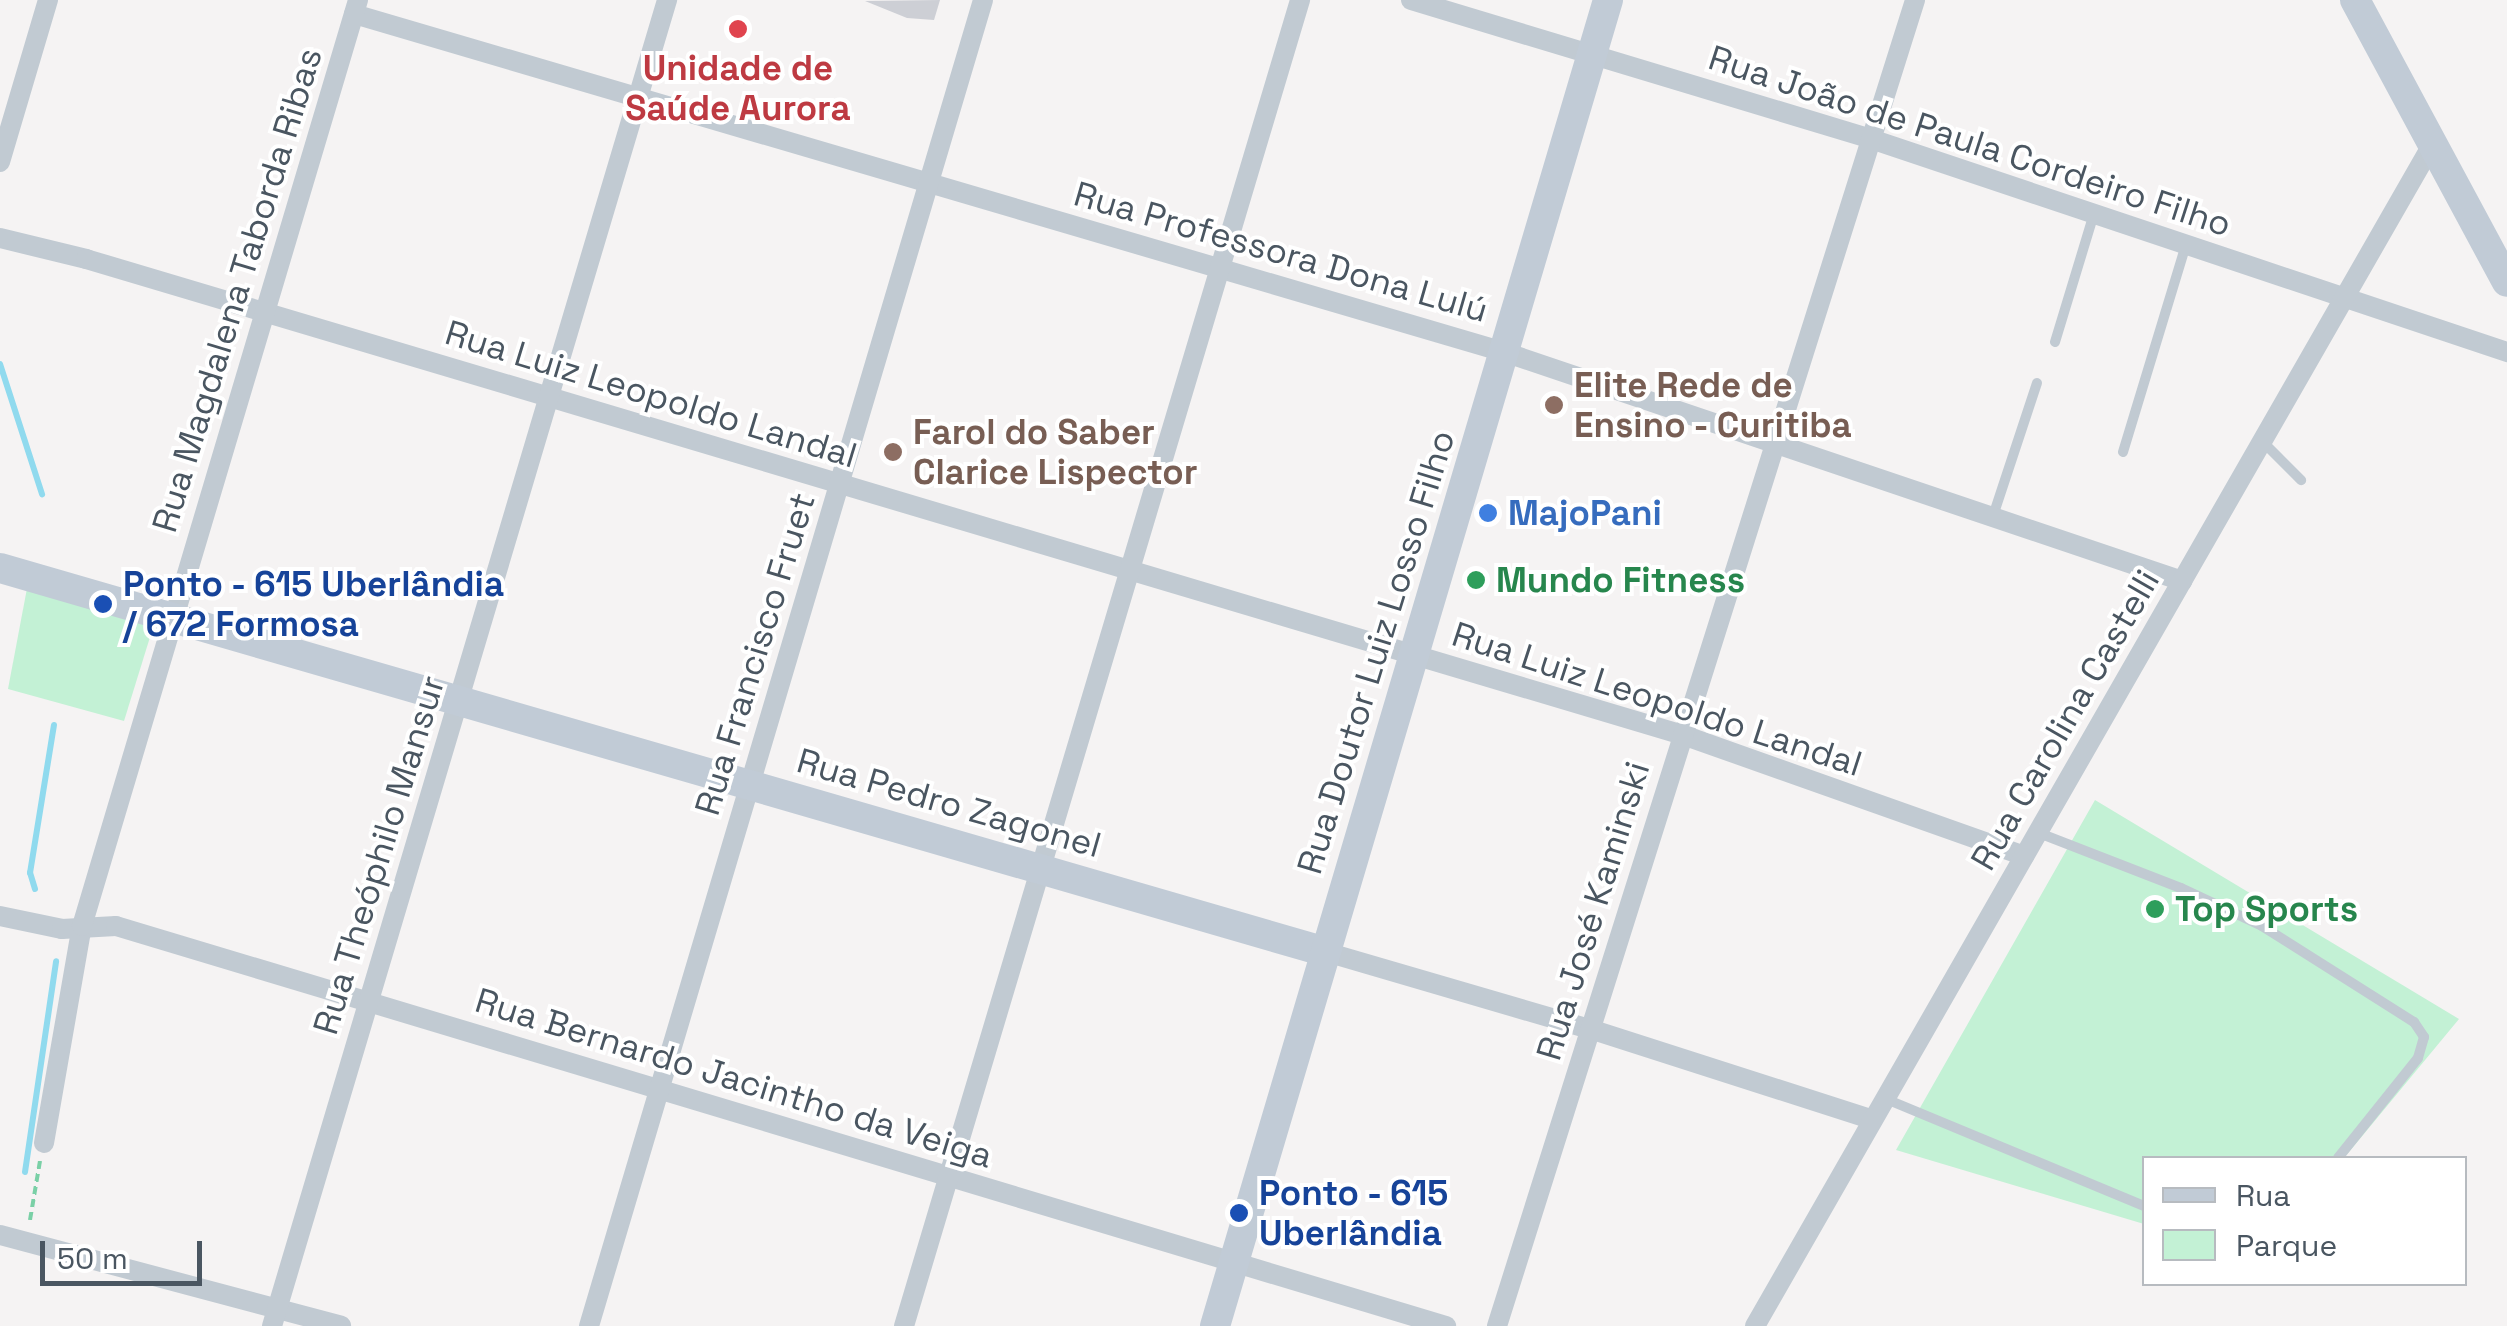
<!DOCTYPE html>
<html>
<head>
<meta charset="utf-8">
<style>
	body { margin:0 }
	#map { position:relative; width:2507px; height:1326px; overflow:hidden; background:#f5f3f3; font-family:"Space Grotesk",sans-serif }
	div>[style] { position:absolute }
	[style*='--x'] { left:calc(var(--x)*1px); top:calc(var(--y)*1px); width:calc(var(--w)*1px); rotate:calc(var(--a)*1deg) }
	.green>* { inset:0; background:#c3f1d5 }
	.stream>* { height:6px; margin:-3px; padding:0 3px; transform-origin:3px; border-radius:3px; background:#90daee }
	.building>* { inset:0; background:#cdcfd5 }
	.path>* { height:4px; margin-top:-2px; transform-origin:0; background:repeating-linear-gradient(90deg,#7ad0a6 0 8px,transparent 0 13px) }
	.lane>* { height:10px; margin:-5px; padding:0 5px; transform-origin:5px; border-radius:5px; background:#c1cad2 }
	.street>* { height:20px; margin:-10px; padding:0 10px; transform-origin:10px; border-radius:10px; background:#c1cad2 }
	.secondary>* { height:30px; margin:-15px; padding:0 15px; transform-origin:15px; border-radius:15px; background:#c1cbd6 }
	.dots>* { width:28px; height:28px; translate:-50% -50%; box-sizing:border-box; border:5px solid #fff; border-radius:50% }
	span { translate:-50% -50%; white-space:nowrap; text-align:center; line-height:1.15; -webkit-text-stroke:8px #fff; paint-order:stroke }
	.health-label { font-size:35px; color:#be3a42; font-weight:700 }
	.street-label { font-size:35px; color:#4a5661 }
	.education-label { font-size:35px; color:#785e54; font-weight:700 }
	.left { translate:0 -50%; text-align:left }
	.shop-label { font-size:35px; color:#366cbe; font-weight:700 }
	.leisure-label { font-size:35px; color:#27864d; font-weight:700 }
	.transit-label { font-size:35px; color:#164399; font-weight:700 }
	.legend { position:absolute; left:2142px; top:1156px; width:325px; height:130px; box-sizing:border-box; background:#fff; border:2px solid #b7bbc0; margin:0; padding:12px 18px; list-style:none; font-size:30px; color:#4a5661 }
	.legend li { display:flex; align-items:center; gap:20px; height:50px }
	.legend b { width:50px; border:2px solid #b7bbc0 }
	.scale { position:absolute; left:40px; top:1241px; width:162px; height:45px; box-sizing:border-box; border:5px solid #4a5661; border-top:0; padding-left:12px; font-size:30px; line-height:35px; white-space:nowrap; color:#4a5661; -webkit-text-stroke:8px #fff; paint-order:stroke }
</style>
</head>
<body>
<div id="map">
	<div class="green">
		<div style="clip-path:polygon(28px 583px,155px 621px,124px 721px,8px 689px)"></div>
		<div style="clip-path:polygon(2095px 800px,2459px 1019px,2344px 1158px,2144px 1158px,2144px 1224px,1896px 1150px)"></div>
	</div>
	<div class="stream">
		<div style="--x:0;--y:364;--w:137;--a:72.1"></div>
		<div style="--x:35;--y:889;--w:17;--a:-107"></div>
		<div style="--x:30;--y:873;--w:150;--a:-80.8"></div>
		<div style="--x:25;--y:1172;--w:213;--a:-81.6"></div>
	</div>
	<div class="building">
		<div style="clip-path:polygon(940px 0,934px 20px,907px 18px,865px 1px)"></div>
	</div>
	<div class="path">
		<div style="--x:30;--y:1220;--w:60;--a:-80.4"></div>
	</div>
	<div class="lane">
		<div style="--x:2055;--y:342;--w:134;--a:-73.1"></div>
		<div style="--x:2263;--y:442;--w:54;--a:45"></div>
		<div style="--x:2123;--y:452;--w:216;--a:-73.1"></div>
		<div style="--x:1993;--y:516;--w:140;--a:-71.7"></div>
		<div style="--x:2039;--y:833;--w:152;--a:21.2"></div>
		<div style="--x:2181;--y:888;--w:89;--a:25.1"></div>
		<div style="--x:2262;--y:926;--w:180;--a:32.3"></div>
		<div style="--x:2414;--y:1022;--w:18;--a:56"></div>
		<div style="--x:2424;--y:1037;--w:22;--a:106"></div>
		<div style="--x:2418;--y:1058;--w:128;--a:128.7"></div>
		<div style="--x:1886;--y:1099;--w:279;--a:22.5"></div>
	</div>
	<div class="street">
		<div style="--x:1411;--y:0;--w:481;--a:16.8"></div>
		<div style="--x:1871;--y:139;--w:671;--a:18.52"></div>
		<div style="--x:354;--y:14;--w:1199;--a:16.38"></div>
		<div style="--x:1504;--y:352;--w:716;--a:18.66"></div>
		<div style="--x:0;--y:162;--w:169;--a:-73.5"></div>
		<div style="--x:0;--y:238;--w:89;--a:13.7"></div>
		<div style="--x:86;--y:259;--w:1666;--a:16.6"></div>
		<div style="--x:1683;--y:735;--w:362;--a:19.5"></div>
		<div style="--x:0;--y:916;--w:63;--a:11.8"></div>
		<div style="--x:62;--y:929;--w:54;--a:-3.2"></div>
		<div style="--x:116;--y:926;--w:1389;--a:16.74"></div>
		<div style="--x:1326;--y:952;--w:275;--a:16.3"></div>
		<div style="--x:1590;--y:1029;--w:297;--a:17.8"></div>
		<div style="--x:44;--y:1143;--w:220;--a:-80.1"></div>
		<div style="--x:82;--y:926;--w:966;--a:-73.4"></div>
		<div style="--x:0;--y:1235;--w:353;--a:14.9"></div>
		<div style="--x:272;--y:1326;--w:1384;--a:-73.41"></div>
		<div style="--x:589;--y:1326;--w:1383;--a:-73.45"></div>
		<div style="--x:904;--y:1326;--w:1384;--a:-73.37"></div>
		<div style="--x:1497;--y:1326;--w:1390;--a:-72.5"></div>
		<div style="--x:1755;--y:1326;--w:1361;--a:-60.18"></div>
	</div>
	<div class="secondary">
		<div style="--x:2355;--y:0;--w:320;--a:61.7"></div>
		<div style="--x:0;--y:568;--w:1380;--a:16.15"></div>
		<div style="--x:1215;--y:1326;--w:1383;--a:-73.49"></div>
	</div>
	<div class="dots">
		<div style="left:738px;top:29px;background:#e0444e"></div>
		<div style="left:1554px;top:405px;background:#8d6e63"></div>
		<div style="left:893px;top:452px;background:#8d6e63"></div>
		<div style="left:1488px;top:513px;background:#3f7fe0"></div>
		<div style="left:1476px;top:580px;background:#2e9e5b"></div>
		<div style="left:103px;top:604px;background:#1a4fb4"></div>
		<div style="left:2155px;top:909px;background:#2e9e5b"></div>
		<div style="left:1239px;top:1213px;background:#1a4fb4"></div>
	</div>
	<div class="health-label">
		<span style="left:738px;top:88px">Unidade de<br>Saúde Aurora</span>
	</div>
	<div class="street-label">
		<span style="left:1970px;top:141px;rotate:18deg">Rua João de Paula Cordeiro Filho</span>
		<span style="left:1281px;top:252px;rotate:16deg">Rua Professora Dona Lulú</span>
		<span style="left:237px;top:290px;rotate:-73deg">Rua Magdalena Taborda Ribas</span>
		<span style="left:651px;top:394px;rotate:17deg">Rua Luiz Leopoldo Landal</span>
		<span style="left:1376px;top:652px;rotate:-73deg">Rua Doutor Luiz Losso Filho</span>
		<span style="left:755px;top:654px;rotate:-73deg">Rua Francisco Fruet</span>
		<span style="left:1657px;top:699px;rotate:18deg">Rua Luiz Leopoldo Landal</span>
		<span style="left:2065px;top:720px;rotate:-60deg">Rua Carolina Castelli</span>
		<span style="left:949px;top:803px;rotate:16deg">Rua Pedro Zagonel</span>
		<span style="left:379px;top:855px;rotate:-73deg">Rua Theóphilo Mansur</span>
		<span style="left:1593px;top:911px;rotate:-73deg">Rua José Kaminski</span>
		<span style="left:734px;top:1078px;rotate:17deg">Rua Bernardo Jacintho da Veiga</span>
	</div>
	<div class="education-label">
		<span class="left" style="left:1574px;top:405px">Elite Rede de<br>Ensino - Curitiba</span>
		<span class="left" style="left:913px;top:452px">Farol do Saber<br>Clarice Lispector</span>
	</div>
	<div class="shop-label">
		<span class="left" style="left:1508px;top:513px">MajoPani</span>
	</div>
	<div class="leisure-label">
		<span class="left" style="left:1496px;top:580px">Mundo Fitness</span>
		<span class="left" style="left:2175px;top:909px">Top Sports</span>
	</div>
	<div class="transit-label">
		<span class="left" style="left:123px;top:604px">Ponto - 615 Uberlândia<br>/ 672 Formosa</span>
		<span class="left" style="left:1259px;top:1213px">Ponto - 615<br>Uberlândia</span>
	</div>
	<ul class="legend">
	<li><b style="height:12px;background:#c1cbd6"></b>Rua</li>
	<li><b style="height:28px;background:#c3f1d5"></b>Parque</li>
	</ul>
	<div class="scale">50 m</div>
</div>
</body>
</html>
